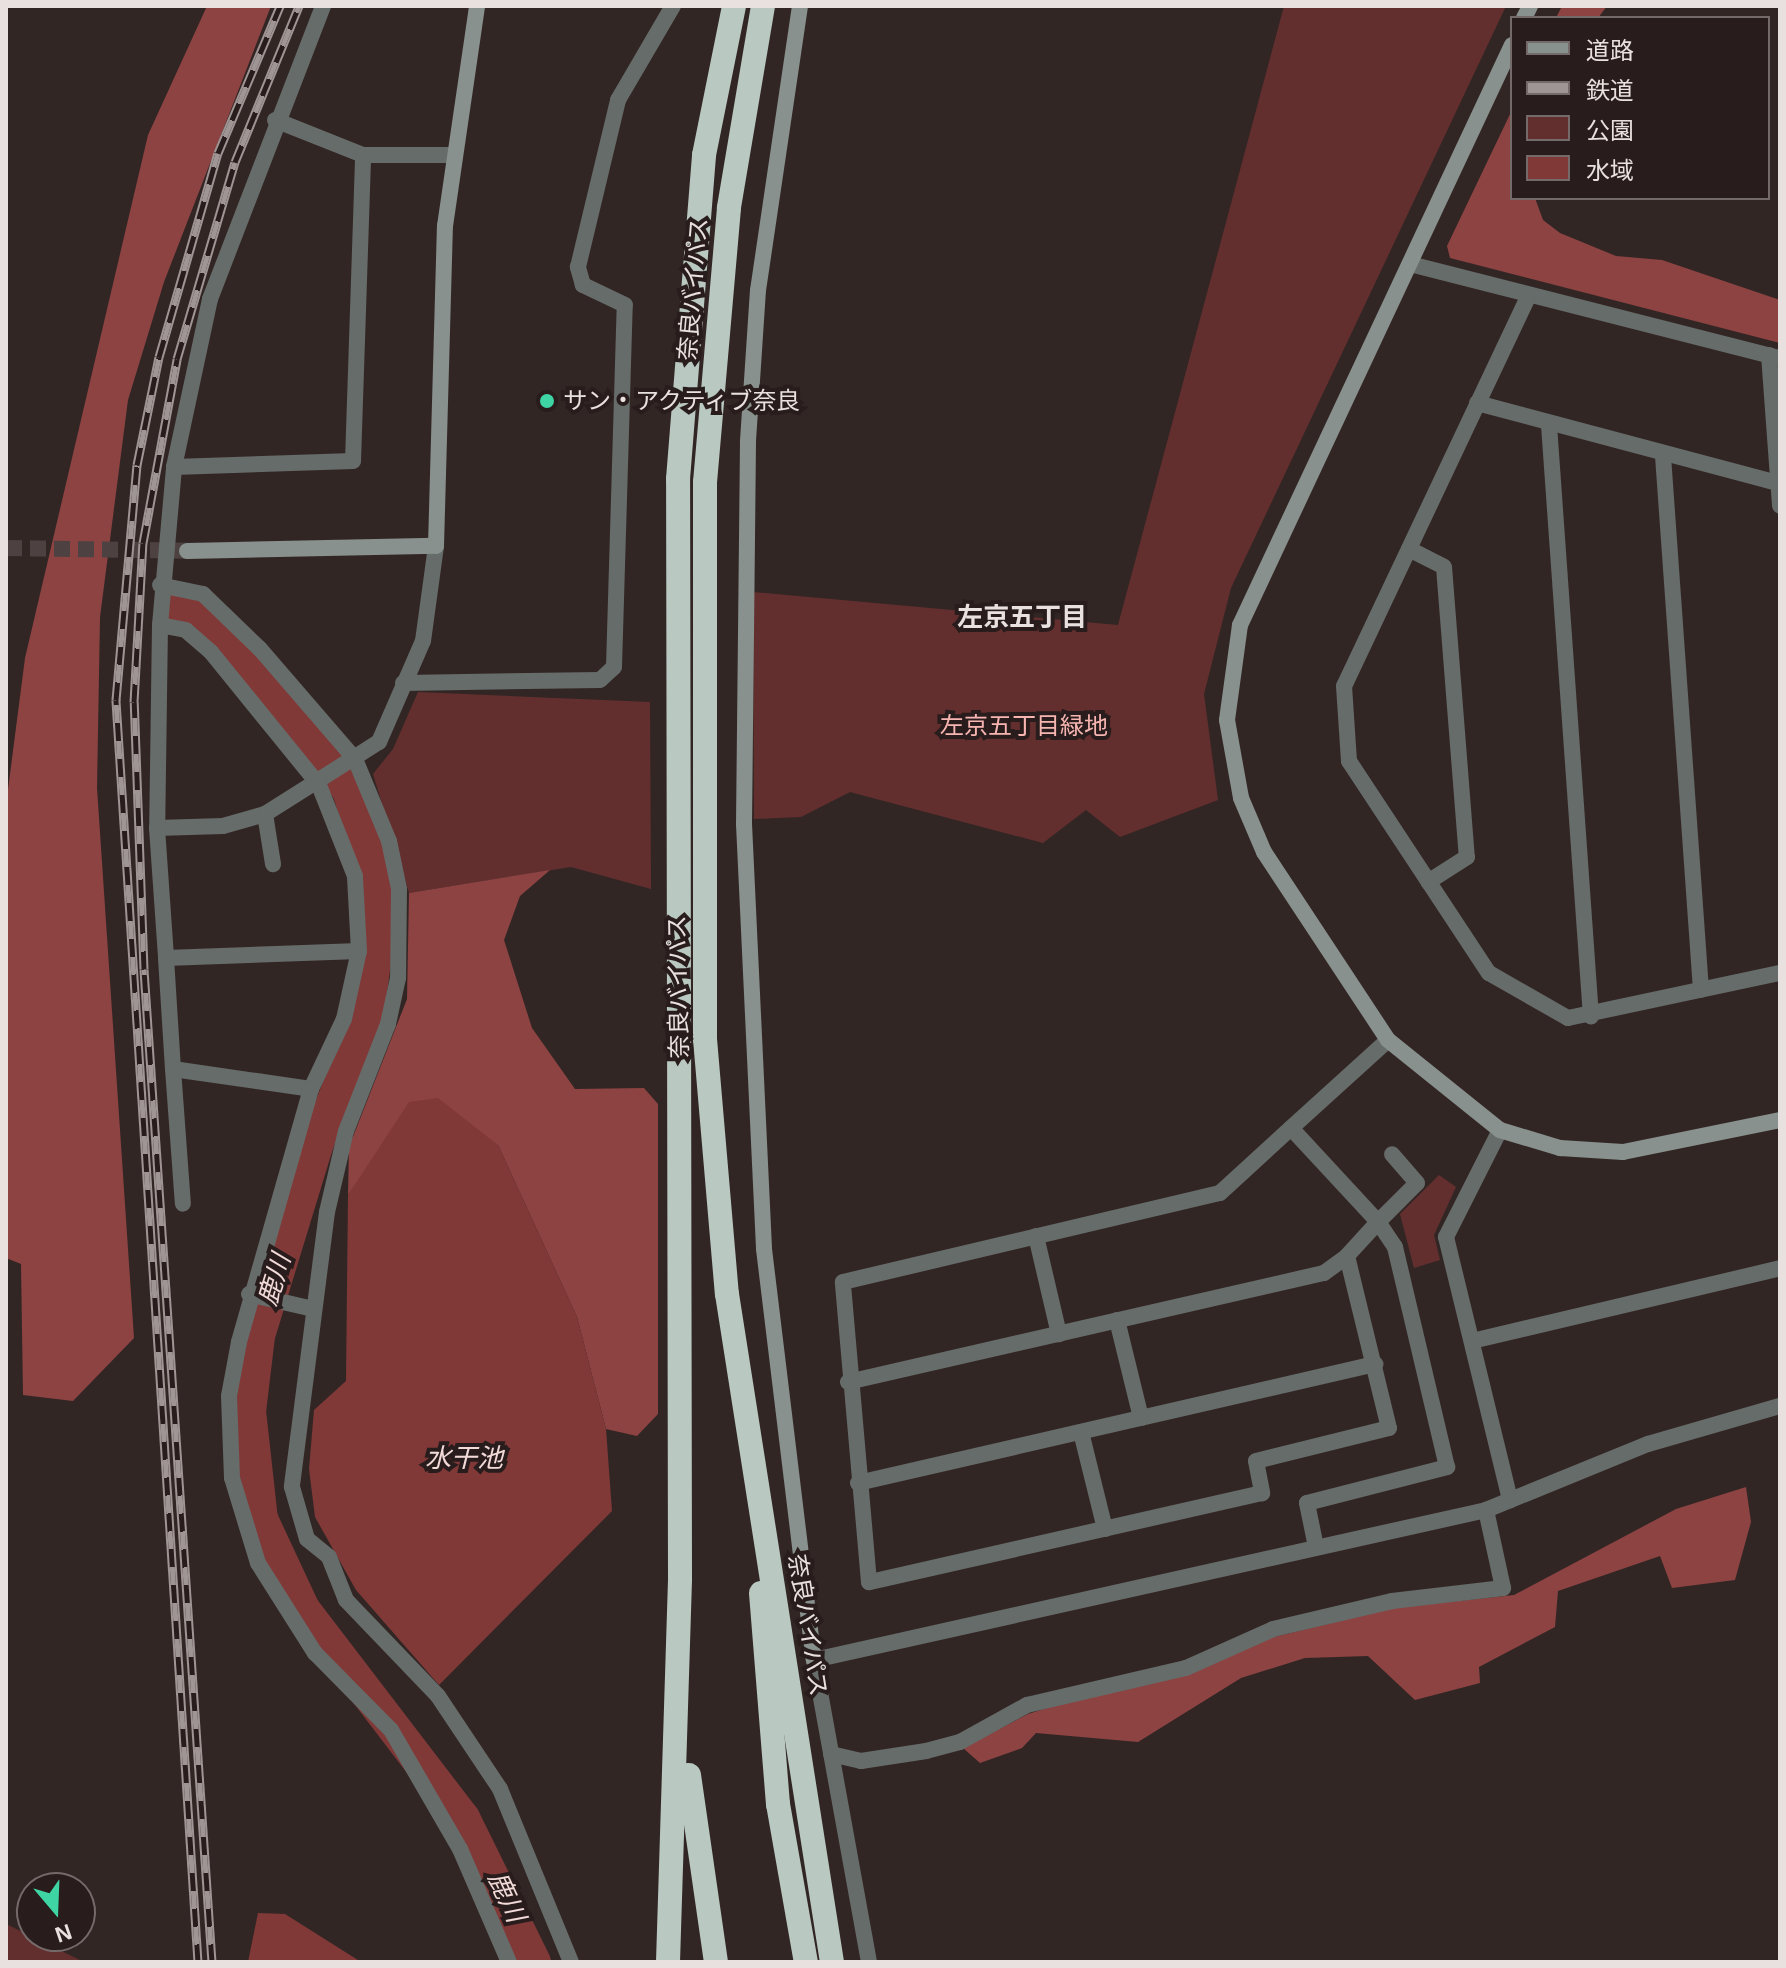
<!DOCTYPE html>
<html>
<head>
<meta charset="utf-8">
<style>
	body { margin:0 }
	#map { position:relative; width:1786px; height:1968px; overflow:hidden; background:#322625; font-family:Helvetica,"Noto Sans JP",sans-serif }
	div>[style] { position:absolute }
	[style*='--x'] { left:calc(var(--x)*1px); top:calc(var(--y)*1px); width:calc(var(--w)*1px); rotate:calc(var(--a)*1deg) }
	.green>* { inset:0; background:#632f2e }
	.forest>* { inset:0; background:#8d4342 }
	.water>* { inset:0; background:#813938 }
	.river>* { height:34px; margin:-17px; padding:0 17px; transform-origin:17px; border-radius:17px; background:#813938 }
	.secondary-tunnel>* { height:16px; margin-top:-8px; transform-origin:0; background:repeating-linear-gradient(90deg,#4d4241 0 16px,transparent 0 24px) }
	.street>* { height:16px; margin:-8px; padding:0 8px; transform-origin:8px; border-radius:8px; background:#666c69 }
	.secondary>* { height:16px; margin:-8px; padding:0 8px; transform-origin:8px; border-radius:8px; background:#88918d }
	.highway>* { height:24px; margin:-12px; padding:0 12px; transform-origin:12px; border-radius:12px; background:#b9c8c1 }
	.rail>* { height:9px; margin-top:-4.5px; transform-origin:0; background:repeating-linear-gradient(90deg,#281c1c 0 18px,#9f9594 0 36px); box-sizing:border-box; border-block:2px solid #9f9594 }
	.dots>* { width:22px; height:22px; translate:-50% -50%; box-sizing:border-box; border:4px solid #281c1c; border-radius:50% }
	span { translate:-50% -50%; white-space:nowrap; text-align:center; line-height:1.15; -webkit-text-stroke:8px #281c1c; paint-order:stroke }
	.street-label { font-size:24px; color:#e9e0e0 }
	.poi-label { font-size:24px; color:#e9e0e0 }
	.left { translate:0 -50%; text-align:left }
	.park-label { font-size:24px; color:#f7b5b1 }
	.neighbourhood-label { font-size:26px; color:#e9e0e0; font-weight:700 }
	.water-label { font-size:26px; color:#f1dad8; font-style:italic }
	.frame { position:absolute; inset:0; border:8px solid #e9e0e0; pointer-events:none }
	.legend { position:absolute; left:1510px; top:16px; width:260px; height:184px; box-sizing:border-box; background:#281c1c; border:2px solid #756a6a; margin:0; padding:10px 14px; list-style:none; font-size:24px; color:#e9e0e0 }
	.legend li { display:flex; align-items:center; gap:16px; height:40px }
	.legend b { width:40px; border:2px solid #756a6a }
	.north { position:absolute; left:16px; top:1872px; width:80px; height:80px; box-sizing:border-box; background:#281c1c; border:2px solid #756a6a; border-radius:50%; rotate:161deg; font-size:22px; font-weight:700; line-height:32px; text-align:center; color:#e9e0e0 }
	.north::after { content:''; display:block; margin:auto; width:28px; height:36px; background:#3ed4a3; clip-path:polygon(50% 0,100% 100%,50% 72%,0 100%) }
</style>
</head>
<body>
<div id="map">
	<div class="green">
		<div style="clip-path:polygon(1284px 6px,1506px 6px,1231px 588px,1204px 694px,1218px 800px,1120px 837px,1086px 810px,1043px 843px,850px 792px,801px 817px,754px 819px,753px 592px,1118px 625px)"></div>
		<div style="clip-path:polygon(418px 692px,650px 702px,651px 889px,571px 867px,409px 893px,373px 774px,393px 749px)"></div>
		<div style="clip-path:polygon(1439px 1175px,1456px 1187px,1434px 1235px,1440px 1260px,1414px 1268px,1400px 1214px)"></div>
		<div style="clip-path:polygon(6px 1924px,84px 1962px,6px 1962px)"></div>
	</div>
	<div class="forest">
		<div style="clip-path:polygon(207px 6px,271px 6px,164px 282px,128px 400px,100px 617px,97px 788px,134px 1338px,73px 1401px,23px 1395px,21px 1264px,6px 1258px,6px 805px,25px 658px,148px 135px)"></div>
		<div style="clip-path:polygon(1562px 6px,1607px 6px,1598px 18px,1556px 18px)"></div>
		<div style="clip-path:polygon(1512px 110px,1512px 198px,1535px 198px,1543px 220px,1560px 233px,1616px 256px,1662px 260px,1780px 300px,1780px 343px,1450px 258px,1447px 246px)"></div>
		<div style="clip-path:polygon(550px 870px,520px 896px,504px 940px,532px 1028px,575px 1089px,644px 1088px,658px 1104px,658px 1414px,637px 1436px,606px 1429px,577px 1317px,498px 1145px,374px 1158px,348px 1195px,349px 1147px,407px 999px,409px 893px)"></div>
		<div style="clip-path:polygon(1746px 1487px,1751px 1522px,1735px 1580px,1672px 1588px,1660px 1556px,1558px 1591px,1555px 1627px,1479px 1667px,1480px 1683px,1415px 1700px,1368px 1656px,1305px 1658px,1241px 1678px,1138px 1742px,1036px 1733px,1022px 1748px,980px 1763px,963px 1748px,1028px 1714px,1274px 1637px,1393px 1608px,1514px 1595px,1676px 1509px)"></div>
	</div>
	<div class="water">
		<div style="clip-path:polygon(438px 1098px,498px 1145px,577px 1317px,606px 1429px,612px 1511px,439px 1685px,356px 1590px,315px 1517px,309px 1469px,314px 1410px,346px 1381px,348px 1195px,409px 1102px)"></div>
		<div style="clip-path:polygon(258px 1913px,285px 1914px,361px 1962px,248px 1962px)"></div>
	</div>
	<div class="river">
		<div style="--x:177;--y:605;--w:29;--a:18"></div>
		<div style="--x:205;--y:614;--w:192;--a:49.9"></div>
		<div style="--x:329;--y:761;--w:36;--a:56"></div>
		<div style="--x:349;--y:791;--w:82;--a:71.6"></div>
		<div style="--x:375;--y:869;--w:52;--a:85.6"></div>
		<div style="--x:379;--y:921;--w:97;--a:97.1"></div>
		<div style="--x:367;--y:1017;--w:139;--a:111.6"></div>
		<div style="--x:316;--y:1146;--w:199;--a:107"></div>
		<div style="--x:258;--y:1336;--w:76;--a:96.8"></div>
		<div style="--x:249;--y:1411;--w:109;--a:83.7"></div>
		<div style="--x:261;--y:1519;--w:99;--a:65"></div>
		<div style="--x:303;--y:1609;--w:263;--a:52.6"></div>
		<div style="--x:463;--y:1818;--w:161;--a:63.8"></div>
	</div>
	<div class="secondary-tunnel">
		<div style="--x:6;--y:548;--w:181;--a:0.9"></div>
	</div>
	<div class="street">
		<div style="--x:275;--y:120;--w:95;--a:21.7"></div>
		<div style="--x:363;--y:155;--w:88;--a:0"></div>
		<div style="--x:1410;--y:264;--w:382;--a:14.3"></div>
		<div style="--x:1528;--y:297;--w:430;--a:115.3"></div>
		<div style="--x:1344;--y:686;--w:75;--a:86.2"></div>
		<div style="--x:1349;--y:761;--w:254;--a:56.6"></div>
		<div style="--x:1489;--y:973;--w:91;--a:29.7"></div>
		<div style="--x:1568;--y:1018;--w:217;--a:-12"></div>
		<div style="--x:1769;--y:355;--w:151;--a:85.8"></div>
		<div style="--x:1477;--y:403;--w:311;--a:14.9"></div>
		<div style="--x:1549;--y:425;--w:593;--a:85.94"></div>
		<div style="--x:1663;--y:456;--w:535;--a:85.93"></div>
		<div style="--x:174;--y:467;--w:179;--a:-1.9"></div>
		<div style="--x:353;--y:461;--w:306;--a:-88.1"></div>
		<div style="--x:1409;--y:549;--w:39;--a:27"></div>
		<div style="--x:1444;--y:567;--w:291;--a:85.5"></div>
		<div style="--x:1467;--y:857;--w:46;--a:147.3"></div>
		<div style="--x:160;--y:585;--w:44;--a:11.8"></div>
		<div style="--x:203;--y:594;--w:79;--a:44"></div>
		<div style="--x:260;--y:649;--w:145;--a:49.2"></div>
		<div style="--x:355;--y:759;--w:89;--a:67.5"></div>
		<div style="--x:389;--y:841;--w:49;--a:78.2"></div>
		<div style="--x:399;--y:889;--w:89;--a:90.6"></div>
		<div style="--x:398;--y:978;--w:47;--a:102.3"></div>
		<div style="--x:388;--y:1024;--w:115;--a:111.4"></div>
		<div style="--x:346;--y:1131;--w:83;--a:103.2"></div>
		<div style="--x:327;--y:1212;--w:277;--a:97.3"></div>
		<div style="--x:292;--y:1487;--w:54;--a:73.9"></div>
		<div style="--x:307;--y:1539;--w:28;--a:39"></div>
		<div style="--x:329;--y:1557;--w:46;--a:68.4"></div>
		<div style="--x:346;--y:1600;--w:133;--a:46.2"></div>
		<div style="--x:438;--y:1696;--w:112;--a:56.3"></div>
		<div style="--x:500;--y:1789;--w:187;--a:67.7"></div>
		<div style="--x:160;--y:625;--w:159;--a:-84.9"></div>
		<div style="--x:174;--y:467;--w:172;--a:-77.9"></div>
		<div style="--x:210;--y:299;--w:314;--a:-68.9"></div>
		<div style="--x:403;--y:683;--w:197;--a:-0.9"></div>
		<div style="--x:600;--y:680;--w:19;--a:-43"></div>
		<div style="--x:614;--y:667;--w:362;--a:-88.3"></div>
		<div style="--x:625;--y:305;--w:47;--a:-154.5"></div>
		<div style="--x:583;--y:285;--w:19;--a:-106"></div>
		<div style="--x:578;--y:267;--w:172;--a:-76.5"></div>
		<div style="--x:618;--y:100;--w:109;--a:-59.7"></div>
		<div style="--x:265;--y:814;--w:51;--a:80.9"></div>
		<div style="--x:157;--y:828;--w:66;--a:-1.7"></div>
		<div style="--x:223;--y:826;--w:44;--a:-15.9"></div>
		<div style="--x:265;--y:814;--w:135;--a:-32.3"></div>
		<div style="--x:379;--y:742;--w:110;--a:-66.5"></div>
		<div style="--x:423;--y:641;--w:96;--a:-82.2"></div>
		<div style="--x:166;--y:958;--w:193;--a:-2.1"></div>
		<div style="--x:173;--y:1069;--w:139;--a:8.2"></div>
		<div style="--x:311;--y:1089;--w:77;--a:-64.8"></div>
		<div style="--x:344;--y:1019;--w:70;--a:-77.6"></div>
		<div style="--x:359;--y:951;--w:75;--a:-93.1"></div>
		<div style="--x:355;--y:876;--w:98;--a:-111.6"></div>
		<div style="--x:319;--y:785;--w:171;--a:-129.1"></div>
		<div style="--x:211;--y:652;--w:33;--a:-139"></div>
		<div style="--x:186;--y:630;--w:26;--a:-169"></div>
		<div style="--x:160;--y:625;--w:203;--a:90.8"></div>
		<div style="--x:157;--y:828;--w:130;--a:86"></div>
		<div style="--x:166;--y:958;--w:111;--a:86.4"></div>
		<div style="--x:173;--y:1069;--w:135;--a:85.8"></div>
		<div style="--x:311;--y:1089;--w:263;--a:105.9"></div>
		<div style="--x:239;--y:1342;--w:55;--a:100.5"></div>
		<div style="--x:229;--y:1396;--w:82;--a:87.9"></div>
		<div style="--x:232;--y:1478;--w:89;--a:73"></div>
		<div style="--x:258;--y:1563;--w:107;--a:57.7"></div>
		<div style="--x:315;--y:1653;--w:108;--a:45.4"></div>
		<div style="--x:391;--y:1730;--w:138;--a:59.9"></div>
		<div style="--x:460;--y:1849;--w:123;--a:66.6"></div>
		<div style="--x:1291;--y:1128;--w:128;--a:47.2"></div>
		<div style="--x:1378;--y:1222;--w:46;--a:132.4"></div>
		<div style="--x:1347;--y:1256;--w:177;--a:76.3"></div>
		<div style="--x:1389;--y:1428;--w:137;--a:166.1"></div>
		<div style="--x:1256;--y:1461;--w:33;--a:79"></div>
		<div style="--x:1262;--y:1493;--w:403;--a:167.2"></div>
		<div style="--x:869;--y:1582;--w:301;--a:-95"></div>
		<div style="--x:843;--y:1282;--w:387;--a:-13.3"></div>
		<div style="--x:1220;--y:1193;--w:96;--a:-42.5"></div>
		<div style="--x:1291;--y:1128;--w:131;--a:-42.2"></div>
		<div style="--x:1500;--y:1130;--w:120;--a:116.8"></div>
		<div style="--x:1446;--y:1237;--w:271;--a:76.3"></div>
		<div style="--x:1036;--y:1236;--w:101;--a:76.8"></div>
		<div style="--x:249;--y:1294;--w:66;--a:13.2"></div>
		<div style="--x:1117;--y:1320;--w:101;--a:76.2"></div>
		<div style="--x:1472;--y:1341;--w:317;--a:-13.3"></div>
		<div style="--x:848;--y:1382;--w:488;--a:-12.9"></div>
		<div style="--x:1324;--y:1273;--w:29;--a:-36"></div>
		<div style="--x:1081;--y:1432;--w:100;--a:76.1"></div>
		<div style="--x:858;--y:1483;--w:531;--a:-12.96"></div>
		<div style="--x:1316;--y:1547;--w:45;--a:-101.6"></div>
		<div style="--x:1307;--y:1503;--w:145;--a:-14.4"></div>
		<div style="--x:1447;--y:1467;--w:226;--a:-103.3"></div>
		<div style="--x:1395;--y:1247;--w:30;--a:-124"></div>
		<div style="--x:1378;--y:1222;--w:55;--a:-45"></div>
		<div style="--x:1417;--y:1183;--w:38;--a:-131"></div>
		<div style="--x:831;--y:1754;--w:31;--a:13"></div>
		<div style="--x:861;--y:1761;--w:66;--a:-8.7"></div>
		<div style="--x:926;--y:1751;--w:35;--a:-15"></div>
		<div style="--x:960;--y:1742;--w:77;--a:-28.9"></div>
		<div style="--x:1027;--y:1705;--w:163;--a:-13.1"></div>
		<div style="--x:1186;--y:1668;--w:95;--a:-24.1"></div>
		<div style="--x:1273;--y:1629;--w:122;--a:-13.2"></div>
		<div style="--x:1392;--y:1601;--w:112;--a:-6.7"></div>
		<div style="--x:1503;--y:1588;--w:80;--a:-102.3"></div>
		<div style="--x:869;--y:1962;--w:307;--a:-100.3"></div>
		<div style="--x:814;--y:1660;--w:689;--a:-12.58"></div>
		<div style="--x:1486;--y:1510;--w:175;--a:-22.2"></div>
		<div style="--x:1648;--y:1444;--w:137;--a:-16.1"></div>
	</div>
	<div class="secondary">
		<div style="--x:800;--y:6;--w:287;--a:98.4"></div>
		<div style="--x:758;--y:290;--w:152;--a:93.8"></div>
		<div style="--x:748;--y:442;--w:382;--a:90.6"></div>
		<div style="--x:744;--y:824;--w:425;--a:87.3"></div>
		<div style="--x:764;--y:1249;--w:414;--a:83.1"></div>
		<div style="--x:1524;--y:18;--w:13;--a:-63"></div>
		<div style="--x:1512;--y:45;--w:641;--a:115.12"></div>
		<div style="--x:1240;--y:625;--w:96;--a:97.8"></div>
		<div style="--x:1227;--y:720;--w:79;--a:79.8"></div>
		<div style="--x:1241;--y:798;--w:59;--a:66.9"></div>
		<div style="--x:1264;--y:852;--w:225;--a:56.6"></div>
		<div style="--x:1388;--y:1040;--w:144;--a:38.8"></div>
		<div style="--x:1500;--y:1130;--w:63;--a:16.7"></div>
		<div style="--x:1560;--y:1148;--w:63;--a:3.6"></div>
		<div style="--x:1623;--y:1152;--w:160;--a:-11.5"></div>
		<div style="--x:187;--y:551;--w:249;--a:-1.2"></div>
		<div style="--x:436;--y:546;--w:320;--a:-88.4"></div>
		<div style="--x:445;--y:226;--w:222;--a:-81.7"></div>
	</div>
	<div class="highway">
		<div style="--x:763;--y:6;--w:205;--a:99.6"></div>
		<div style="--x:729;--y:208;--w:275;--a:95"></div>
		<div style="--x:705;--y:482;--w:557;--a:90"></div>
		<div style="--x:705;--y:1039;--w:256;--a:85.1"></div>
		<div style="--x:727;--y:1294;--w:676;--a:81.07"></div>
		<div style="--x:761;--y:1593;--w:212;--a:85.4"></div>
		<div style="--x:778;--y:1804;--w:160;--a:80"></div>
		<div style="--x:689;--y:1775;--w:189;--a:81.8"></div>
		<div style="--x:668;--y:1962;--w:383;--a:-88.2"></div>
		<div style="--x:680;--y:1579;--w:1100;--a:-90.1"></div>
		<div style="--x:678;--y:479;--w:325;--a:-85.4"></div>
		<div style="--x:704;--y:155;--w:152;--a:-78.6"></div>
	</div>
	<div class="rail">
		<div style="--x:198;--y:1962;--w:1265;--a:-93.72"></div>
		<div style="--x:116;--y:700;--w:236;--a:-84.9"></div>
		<div style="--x:137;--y:465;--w:110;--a:-78.5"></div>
		<div style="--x:159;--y:357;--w:212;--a:-73.9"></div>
		<div style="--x:218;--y:153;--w:160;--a:-67.1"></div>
		<div style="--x:212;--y:1962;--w:995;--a:-93.92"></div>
		<div style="--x:144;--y:969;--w:267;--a:-92.1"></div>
		<div style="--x:134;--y:702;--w:159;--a:-86.8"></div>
		<div style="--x:143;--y:543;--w:187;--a:-79.5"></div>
		<div style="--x:177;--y:359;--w:205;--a:-73.6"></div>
		<div style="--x:235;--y:162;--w:169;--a:-67.7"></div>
	</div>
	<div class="dots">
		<div style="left:547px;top:401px;background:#3ed4a3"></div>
	</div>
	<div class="street-label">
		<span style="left:693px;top:289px;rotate:-85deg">奈良バイパス</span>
		<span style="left:678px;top:987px;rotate:-91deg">奈良バイパス</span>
		<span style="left:808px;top:1625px;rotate:81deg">奈良バイパス</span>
	</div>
	<div class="poi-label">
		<span class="left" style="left:563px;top:401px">サン・アクティブ奈良</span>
	</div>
	<div class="park-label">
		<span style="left:1024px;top:726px">左京五丁目緑地</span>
	</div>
	<div class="neighbourhood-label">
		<span style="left:1022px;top:618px">左京五丁目</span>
	</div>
	<div class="water-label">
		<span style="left:275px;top:1280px;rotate:-73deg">鹿川</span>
		<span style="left:464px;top:1459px">水干池</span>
		<span style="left:506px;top:1897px;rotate:65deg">鹿川</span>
	</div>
	<div class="frame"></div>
	<ul class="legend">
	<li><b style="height:10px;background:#88918d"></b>道路</li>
	<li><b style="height:10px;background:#9f9594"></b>鉄道</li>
	<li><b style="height:22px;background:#632f2e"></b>公園</li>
	<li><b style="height:22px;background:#813938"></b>水域</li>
	</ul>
	<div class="north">N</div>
</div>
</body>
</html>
